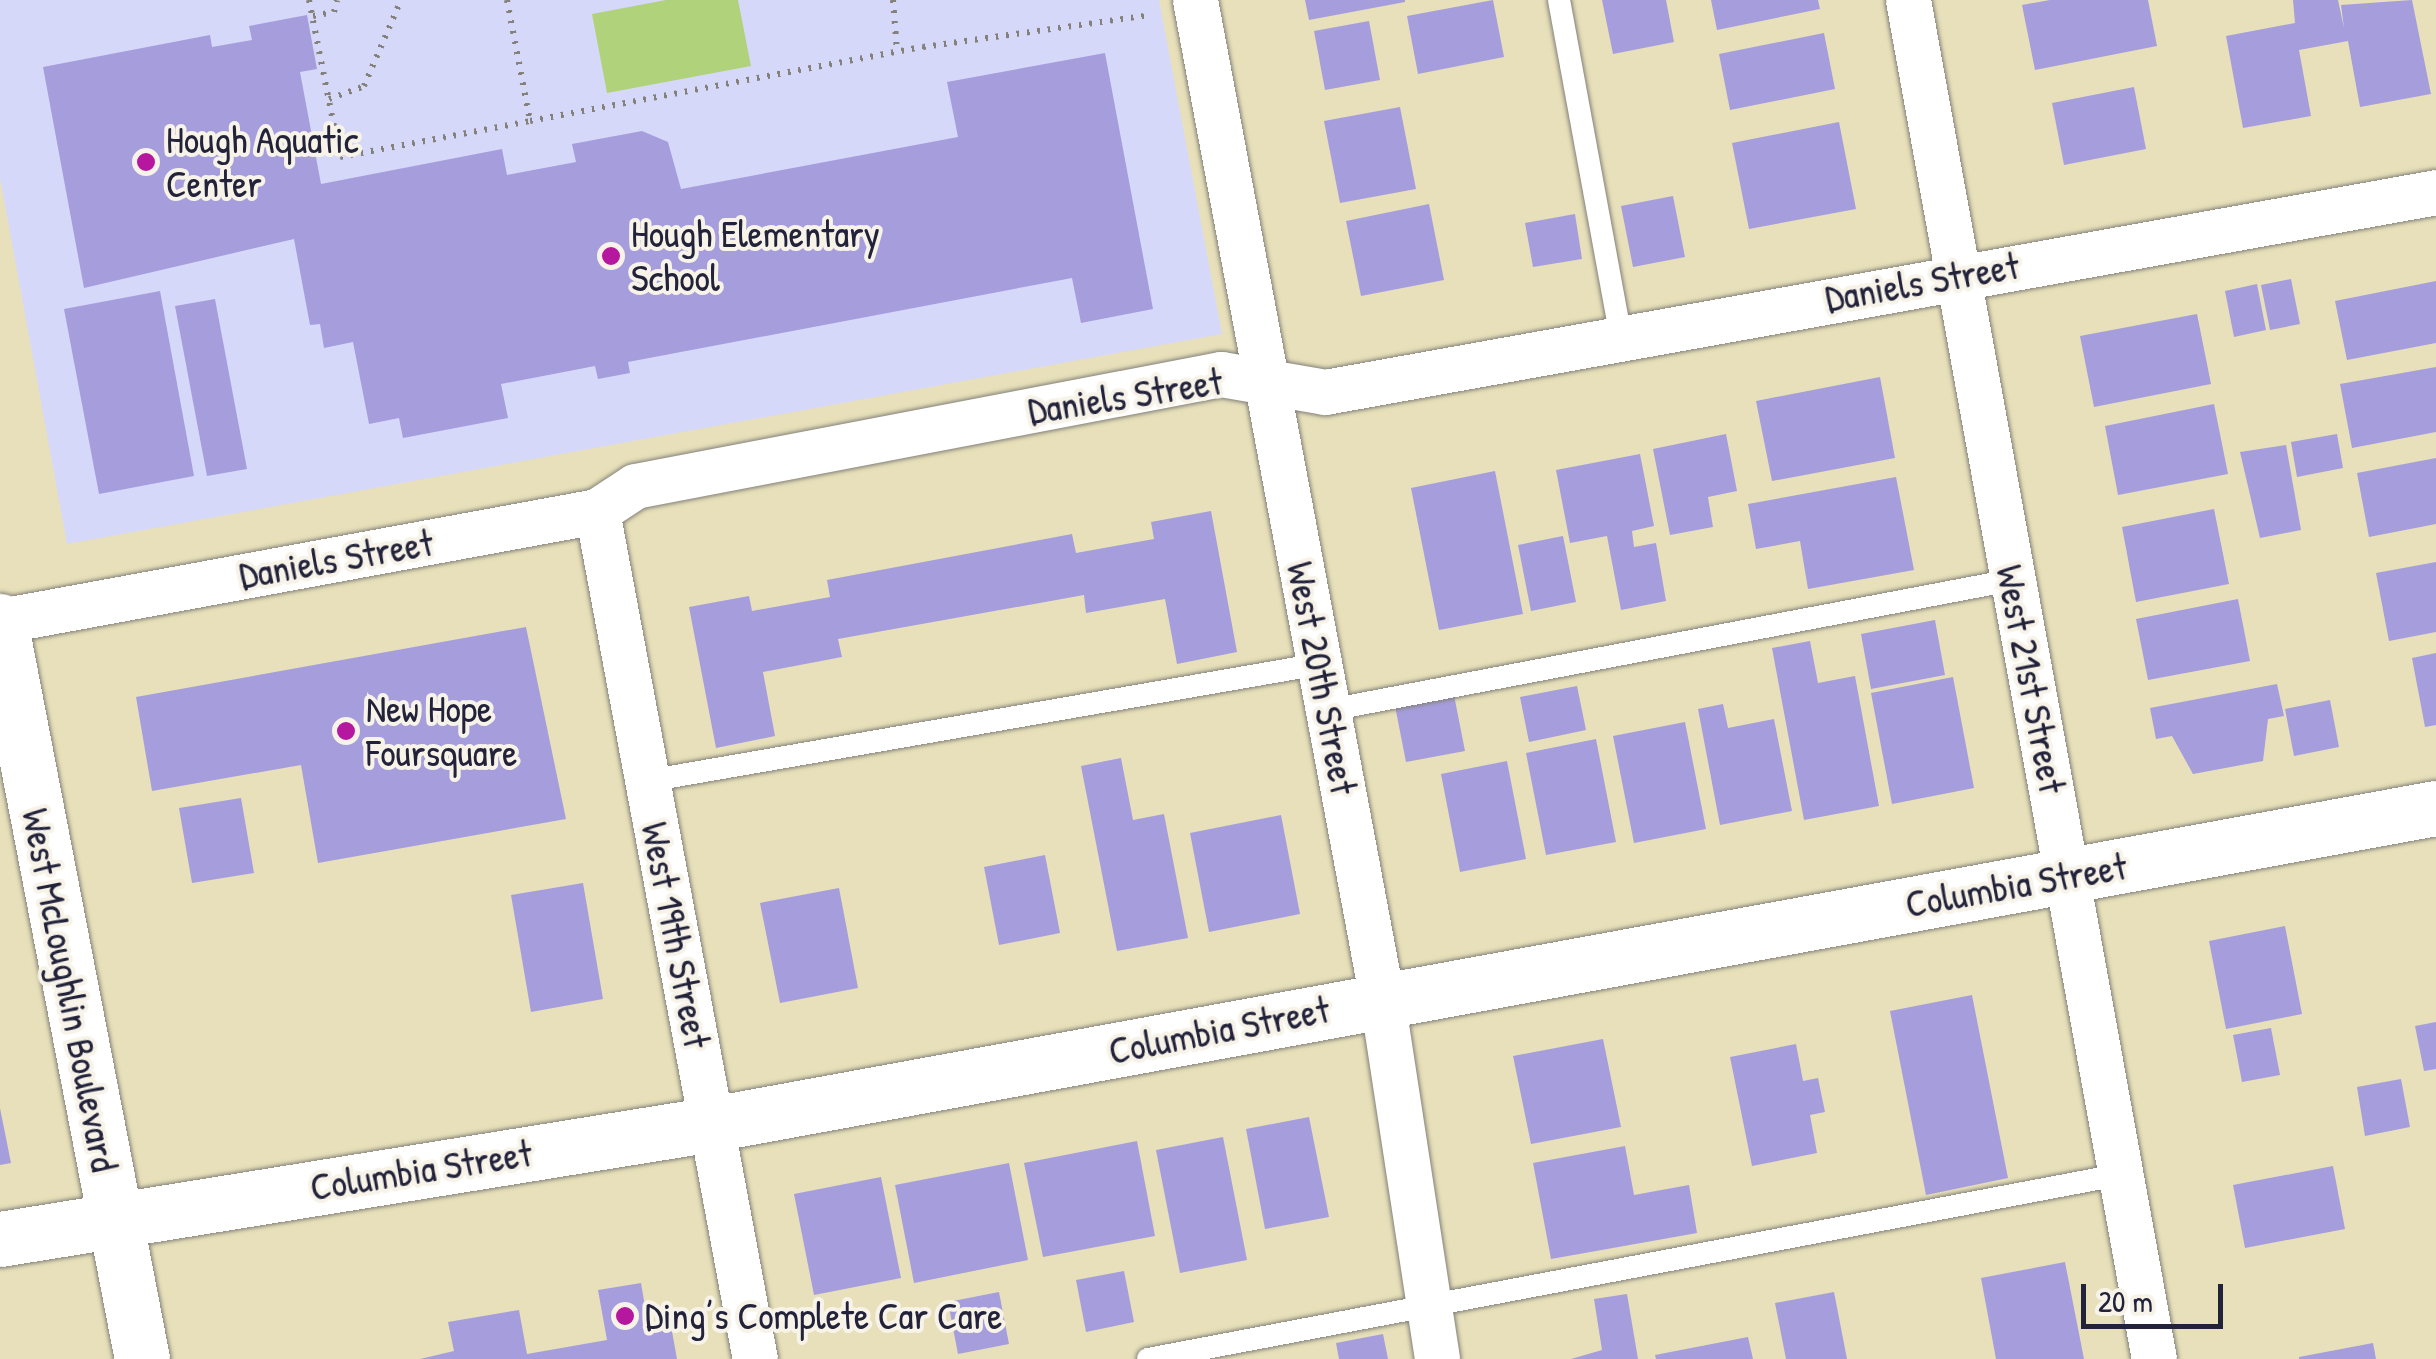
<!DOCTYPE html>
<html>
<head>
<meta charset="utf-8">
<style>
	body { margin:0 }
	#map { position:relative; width:2436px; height:1359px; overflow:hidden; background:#e7e0ba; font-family:"Patrick Hand",sans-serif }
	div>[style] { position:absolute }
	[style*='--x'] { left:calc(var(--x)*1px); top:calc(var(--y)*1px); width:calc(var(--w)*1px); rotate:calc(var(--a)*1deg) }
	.built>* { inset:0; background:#d6d8f9 }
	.green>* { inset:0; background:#b0d27a }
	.building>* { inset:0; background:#a69ddd }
	.path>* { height:6px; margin-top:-3px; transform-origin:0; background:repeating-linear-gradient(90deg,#84817a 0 2.5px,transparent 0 10.5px) }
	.roads { filter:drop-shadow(0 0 2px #84817a) drop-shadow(0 0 2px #84817a) }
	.service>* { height:22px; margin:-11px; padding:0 11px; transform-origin:11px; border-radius:11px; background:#fff }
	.minor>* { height:45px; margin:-22.5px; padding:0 22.5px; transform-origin:22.5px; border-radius:22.5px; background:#fff }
	.tertiary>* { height:55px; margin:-27.5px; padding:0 27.5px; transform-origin:27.5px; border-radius:27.5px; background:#fff }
	.dots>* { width:28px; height:28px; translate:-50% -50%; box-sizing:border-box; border:5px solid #f7f3e8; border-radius:50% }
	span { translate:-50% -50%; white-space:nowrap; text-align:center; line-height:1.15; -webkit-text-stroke:8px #f7f3e8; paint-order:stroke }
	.poi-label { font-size:38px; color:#22223b }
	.left { translate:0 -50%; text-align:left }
	.street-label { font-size:38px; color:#22223b }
	.scale { position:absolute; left:2081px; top:1284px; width:142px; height:45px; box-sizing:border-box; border:5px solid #22223b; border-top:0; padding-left:12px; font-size:30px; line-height:35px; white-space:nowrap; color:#22223b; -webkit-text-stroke:8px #f7f3e8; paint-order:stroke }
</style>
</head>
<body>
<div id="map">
	<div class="built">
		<div style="clip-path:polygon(0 0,1159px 0,1222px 334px,67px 544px,0 178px)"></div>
	</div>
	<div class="green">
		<div style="clip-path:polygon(666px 0,738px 0,751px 66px,607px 93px,592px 14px)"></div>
	</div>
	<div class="building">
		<div style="clip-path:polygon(1305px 0,1405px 0,1405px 2px,1309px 20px)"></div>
		<div style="clip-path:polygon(1493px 0,1504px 57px,1418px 74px,1407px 16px)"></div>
		<div style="clip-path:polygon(1602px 0,1666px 0,1674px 42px,1613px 54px)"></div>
		<div style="clip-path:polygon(1711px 0,1818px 0,1820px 9px,1717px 30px)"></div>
		<div style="clip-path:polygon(2050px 0,2148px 0,2157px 46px,2035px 70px,2022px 5px)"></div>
		<div style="clip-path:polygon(2293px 0,2338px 0,2344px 28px,2341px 5px,2412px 0,2431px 94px,2360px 107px,2348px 41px,2299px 50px,2311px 116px,2243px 128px,2226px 36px,2295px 23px)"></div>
		<div style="clip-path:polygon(307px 15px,317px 69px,300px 72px,321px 184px,502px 149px,507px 175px,576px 162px,572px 144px,642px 131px,668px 142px,681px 189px,958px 137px,947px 82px,1105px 53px,1153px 309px,1081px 323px,1072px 278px,628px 362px,630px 373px,598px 379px,595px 366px,501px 384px,508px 418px,403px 438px,399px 418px,369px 424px,353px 342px,324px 348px,320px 324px,310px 325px,294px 239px,84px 288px,43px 67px,210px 35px,212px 47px,252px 40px,249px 26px)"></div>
		<div style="clip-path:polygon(1369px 21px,1380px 80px,1325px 90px,1314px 31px)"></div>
		<div style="clip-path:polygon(1824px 33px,1835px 89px,1730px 110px,1719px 54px)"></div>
		<div style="clip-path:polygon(2134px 87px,2146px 149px,2064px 165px,2052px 103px)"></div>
		<div style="clip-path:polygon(1400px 107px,1416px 189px,1340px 203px,1324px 121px)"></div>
		<div style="clip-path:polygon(1839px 122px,1856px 209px,1749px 229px,1732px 143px)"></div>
		<div style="clip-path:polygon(1673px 196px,1685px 257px,1633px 267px,1621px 206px)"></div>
		<div style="clip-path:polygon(1429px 204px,1444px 280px,1361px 296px,1346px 221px)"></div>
		<div style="clip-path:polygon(1575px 214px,1582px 259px,1533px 267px,1525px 223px)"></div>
		<div style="clip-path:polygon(2291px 279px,2300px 324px,2270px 330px,2261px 285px)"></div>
		<div style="clip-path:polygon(2436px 281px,2436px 343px,2347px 360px,2335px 301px)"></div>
		<div style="clip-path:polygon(2257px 284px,2266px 330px,2234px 337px,2225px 291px)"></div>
		<div style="clip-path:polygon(160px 291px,194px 476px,99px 494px,64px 309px)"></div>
		<div style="clip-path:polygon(215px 299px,247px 469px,207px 476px,175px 306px)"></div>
		<div style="clip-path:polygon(2197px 314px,2211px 384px,2094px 407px,2080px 336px)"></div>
		<div style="clip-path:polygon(2436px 367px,2436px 432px,2352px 448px,2340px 384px)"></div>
		<div style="clip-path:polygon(1880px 377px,1895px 458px,1772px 481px,1756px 401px)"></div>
		<div style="clip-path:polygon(2214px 404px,2228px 474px,2118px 495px,2105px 426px)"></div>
		<div style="clip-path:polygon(1726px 434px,1737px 491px,1708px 497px,1713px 527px,1670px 535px,1653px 449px)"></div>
		<div style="clip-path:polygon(2337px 434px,2343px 468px,2297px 477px,2291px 442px)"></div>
		<div style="clip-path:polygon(2286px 445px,2301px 530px,2260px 538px,2240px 452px)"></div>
		<div style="clip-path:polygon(1640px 454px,1654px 526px,1632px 531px,1634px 547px,1656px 543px,1666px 601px,1621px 610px,1607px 536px,1570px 543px,1556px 470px)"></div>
		<div style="clip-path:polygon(2436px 458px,2436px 524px,2369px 537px,2357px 473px)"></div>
		<div style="clip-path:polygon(1495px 471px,1523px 614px,1439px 630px,1411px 488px)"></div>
		<div style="clip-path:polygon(1896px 477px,1914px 570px,1808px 589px,1800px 541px,1756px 549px,1748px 504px)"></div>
		<div style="clip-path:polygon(2214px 509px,2229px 584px,2136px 602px,2122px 527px)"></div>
		<div style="clip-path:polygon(1211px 511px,1237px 652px,1177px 664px,1165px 599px,1086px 613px,1084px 595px,838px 639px,842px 657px,763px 672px,775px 736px,716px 748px,689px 607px,749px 596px,752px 611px,830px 597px,827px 580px,1072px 534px,1076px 553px,1154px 539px,1151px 522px)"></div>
		<div style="clip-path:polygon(1563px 536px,1576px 602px,1531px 611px,1518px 545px)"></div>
		<div style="clip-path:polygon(2436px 562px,2436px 632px,2389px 641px,2376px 573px)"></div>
		<div style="clip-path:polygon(2238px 599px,2250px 661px,2148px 680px,2136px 619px)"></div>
		<div style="clip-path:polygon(1935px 620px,1945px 675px,1871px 689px,1861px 634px)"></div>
		<div style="clip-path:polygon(526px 627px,566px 819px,318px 863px,301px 765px,152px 791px,136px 697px)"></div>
		<div style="clip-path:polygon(1810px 641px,1818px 683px,1855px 676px,1879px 806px,1804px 820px,1772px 648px)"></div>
		<div style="clip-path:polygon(2436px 653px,2436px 725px,2425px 727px,2412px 658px)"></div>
		<div style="clip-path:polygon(1953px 677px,1974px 788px,1892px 804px,1871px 693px)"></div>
		<div style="clip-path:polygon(2277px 684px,2284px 716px,2268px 719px,2263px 761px,2193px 774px,2172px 736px,2156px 739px,2150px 708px)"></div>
		<div style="clip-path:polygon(1577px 686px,1586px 730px,1529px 742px,1520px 697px)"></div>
		<div style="clip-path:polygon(1454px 695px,1465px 751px,1406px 762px,1395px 706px)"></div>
		<div style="clip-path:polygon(2330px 700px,2339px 747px,2294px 756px,2285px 709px)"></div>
		<div style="clip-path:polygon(1723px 704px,1728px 728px,1774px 719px,1792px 811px,1720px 825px,1698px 709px)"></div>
		<div style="clip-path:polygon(1685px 722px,1706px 829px,1634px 843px,1613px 736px)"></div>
		<div style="clip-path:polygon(1596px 739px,1616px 842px,1546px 855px,1526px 753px)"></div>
		<div style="clip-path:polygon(1121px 758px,1133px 820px,1164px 814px,1188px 938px,1117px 951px,1081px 766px)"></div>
		<div style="clip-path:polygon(1507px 761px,1526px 859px,1460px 872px,1441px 774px)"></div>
		<div style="clip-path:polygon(241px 798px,254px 873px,192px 883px,179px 808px)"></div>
		<div style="clip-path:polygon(1281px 815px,1300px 914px,1209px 932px,1190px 833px)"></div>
		<div style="clip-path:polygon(1045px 855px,1060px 933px,999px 945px,984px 867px)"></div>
		<div style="clip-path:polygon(583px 883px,603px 999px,531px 1012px,511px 895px)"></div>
		<div style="clip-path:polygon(839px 888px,858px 988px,780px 1003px,760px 903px)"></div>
		<div style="clip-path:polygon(2285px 926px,2302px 1014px,2226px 1029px,2209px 941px)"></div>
		<div style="clip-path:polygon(1972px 995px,2008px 1178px,1926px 1195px,1890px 1011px)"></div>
		<div style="clip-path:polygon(2436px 1022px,2436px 1069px,2424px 1071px,2415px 1026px)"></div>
		<div style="clip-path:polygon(2271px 1028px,2280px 1075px,2242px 1082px,2233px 1035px)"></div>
		<div style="clip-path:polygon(1603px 1039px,1621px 1127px,1531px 1144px,1513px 1056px)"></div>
		<div style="clip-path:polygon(1796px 1044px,1803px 1081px,1818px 1078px,1825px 1112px,1810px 1115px,1817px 1153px,1752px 1166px,1730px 1057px)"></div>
		<div style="clip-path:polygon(2401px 1079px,2410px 1127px,2365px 1136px,2357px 1087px)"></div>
		<div style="clip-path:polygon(0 1108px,11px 1163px,0 1165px)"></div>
		<div style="clip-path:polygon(1309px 1117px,1329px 1217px,1265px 1229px,1246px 1129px)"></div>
		<div style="clip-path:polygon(1223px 1137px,1247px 1260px,1180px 1273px,1156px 1150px)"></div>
		<div style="clip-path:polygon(1137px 1141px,1155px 1236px,1043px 1257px,1024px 1163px)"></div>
		<div style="clip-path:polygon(1625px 1146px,1634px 1195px,1689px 1185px,1697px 1233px,1551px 1259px,1533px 1163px)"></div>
		<div style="clip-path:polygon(1009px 1163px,1028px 1260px,914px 1283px,895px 1185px)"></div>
		<div style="clip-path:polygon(2333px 1166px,2345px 1229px,2245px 1248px,2233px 1185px)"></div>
		<div style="clip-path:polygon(881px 1177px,901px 1278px,814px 1295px,794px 1194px)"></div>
		<div style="clip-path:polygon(2065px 1262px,2084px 1359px,1996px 1359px,1981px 1278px)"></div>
		<div style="clip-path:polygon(1124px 1271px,1134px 1322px,1086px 1332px,1076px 1280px)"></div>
		<div style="clip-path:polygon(641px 1283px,649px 1330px,671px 1326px,677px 1359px,420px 1359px,454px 1351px,448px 1322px,519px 1310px,527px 1354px,607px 1340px,598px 1290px)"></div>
		<div style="clip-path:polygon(999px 1292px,1009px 1344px,958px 1354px,948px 1302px)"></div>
		<div style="clip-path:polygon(1834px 1292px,1847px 1359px,1786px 1359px,1775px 1303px)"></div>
		<div style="clip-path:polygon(1627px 1294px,1638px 1359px,1571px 1359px,1602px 1350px,1594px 1299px)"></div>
		<div style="clip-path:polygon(1383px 1334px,1388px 1359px,1339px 1359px,1336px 1343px)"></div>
		<div style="clip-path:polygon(1748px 1337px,1753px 1359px,1656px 1359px,1655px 1355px)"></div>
		<div style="clip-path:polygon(2373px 1343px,2376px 1359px,2299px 1359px,2299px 1357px)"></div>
	</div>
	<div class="path">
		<div style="--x:309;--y:0;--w:160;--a:78.8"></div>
		<div style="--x:340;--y:157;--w:193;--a:-10.7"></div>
		<div style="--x:507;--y:0;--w:123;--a:79.2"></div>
		<div style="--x:530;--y:121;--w:400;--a:-10.7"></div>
		<div style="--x:923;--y:47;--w:229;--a:-8"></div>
		<div style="--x:893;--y:0;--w:51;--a:85.5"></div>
		<div style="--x:313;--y:16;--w:21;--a:-11"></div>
		<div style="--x:334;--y:12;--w:12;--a:-76"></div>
		<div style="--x:329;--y:99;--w:37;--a:-20"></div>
		<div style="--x:364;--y:86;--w:94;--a:-66.7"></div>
	</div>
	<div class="roads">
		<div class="service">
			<div style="--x:1559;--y:0;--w:345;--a:79.6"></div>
			<div style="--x:1329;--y:710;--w:695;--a:-10.78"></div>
			<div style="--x:647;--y:781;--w:683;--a:-9.86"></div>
			<div style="--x:1148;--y:1359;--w:992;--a:-10.74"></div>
		</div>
		<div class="minor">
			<div style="--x:1195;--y:0;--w:1016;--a:79.4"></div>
			<div style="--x:1382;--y:999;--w:364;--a:81.3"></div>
			<div style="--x:1908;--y:0;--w:1381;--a:79.74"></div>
			<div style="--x:597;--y:511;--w:863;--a:79.45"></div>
			<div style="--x:0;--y:621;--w:607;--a:-10.44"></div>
			<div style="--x:597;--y:511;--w:45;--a:-33.3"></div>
			<div style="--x:635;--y:486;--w:597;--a:-10.82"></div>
			<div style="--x:1221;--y:374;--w:106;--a:9.8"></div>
			<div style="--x:1325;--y:392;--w:1129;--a:-10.2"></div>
		</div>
		<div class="tertiary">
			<div style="--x:0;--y:621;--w:752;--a:79.11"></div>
			<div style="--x:0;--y:1239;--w:721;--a:-9.17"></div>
			<div style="--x:712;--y:1124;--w:1753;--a:-10.39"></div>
		</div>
	</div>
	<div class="dots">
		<div style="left:146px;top:162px;background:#b5179e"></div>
		<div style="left:611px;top:256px;background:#b5179e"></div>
		<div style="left:346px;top:731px;background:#b5179e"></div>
		<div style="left:625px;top:1316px;background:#b5179e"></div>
	</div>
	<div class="poi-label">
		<span class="left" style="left:166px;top:162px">Hough Aquatic<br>Center</span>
		<span class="left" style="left:631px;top:256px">Hough Elementary<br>School</span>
		<span class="left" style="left:366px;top:731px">New Hope<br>Foursquare</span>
		<span class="left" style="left:645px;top:1316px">Ding’s Complete Car Care</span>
	</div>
	<div class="street-label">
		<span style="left:1922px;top:282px;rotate:-10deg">Daniels Street</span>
		<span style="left:1125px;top:396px;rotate:-9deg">Daniels Street</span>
		<span style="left:336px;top:559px;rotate:-10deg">Daniels Street</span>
		<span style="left:1322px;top:678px;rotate:79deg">West 20th Street</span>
		<span style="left:2031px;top:679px;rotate:79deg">West 21st Street</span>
		<span style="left:2016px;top:885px;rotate:-10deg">Columbia Street</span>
		<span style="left:676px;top:935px;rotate:79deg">West 19th Street</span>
		<span style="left:70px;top:990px;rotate:79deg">West McLoughlin Boulevard</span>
		<span style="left:1219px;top:1030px;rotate:-11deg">Columbia Street</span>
		<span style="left:421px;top:1170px;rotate:-9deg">Columbia Street</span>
	</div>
	<div class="scale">20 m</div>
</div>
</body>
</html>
